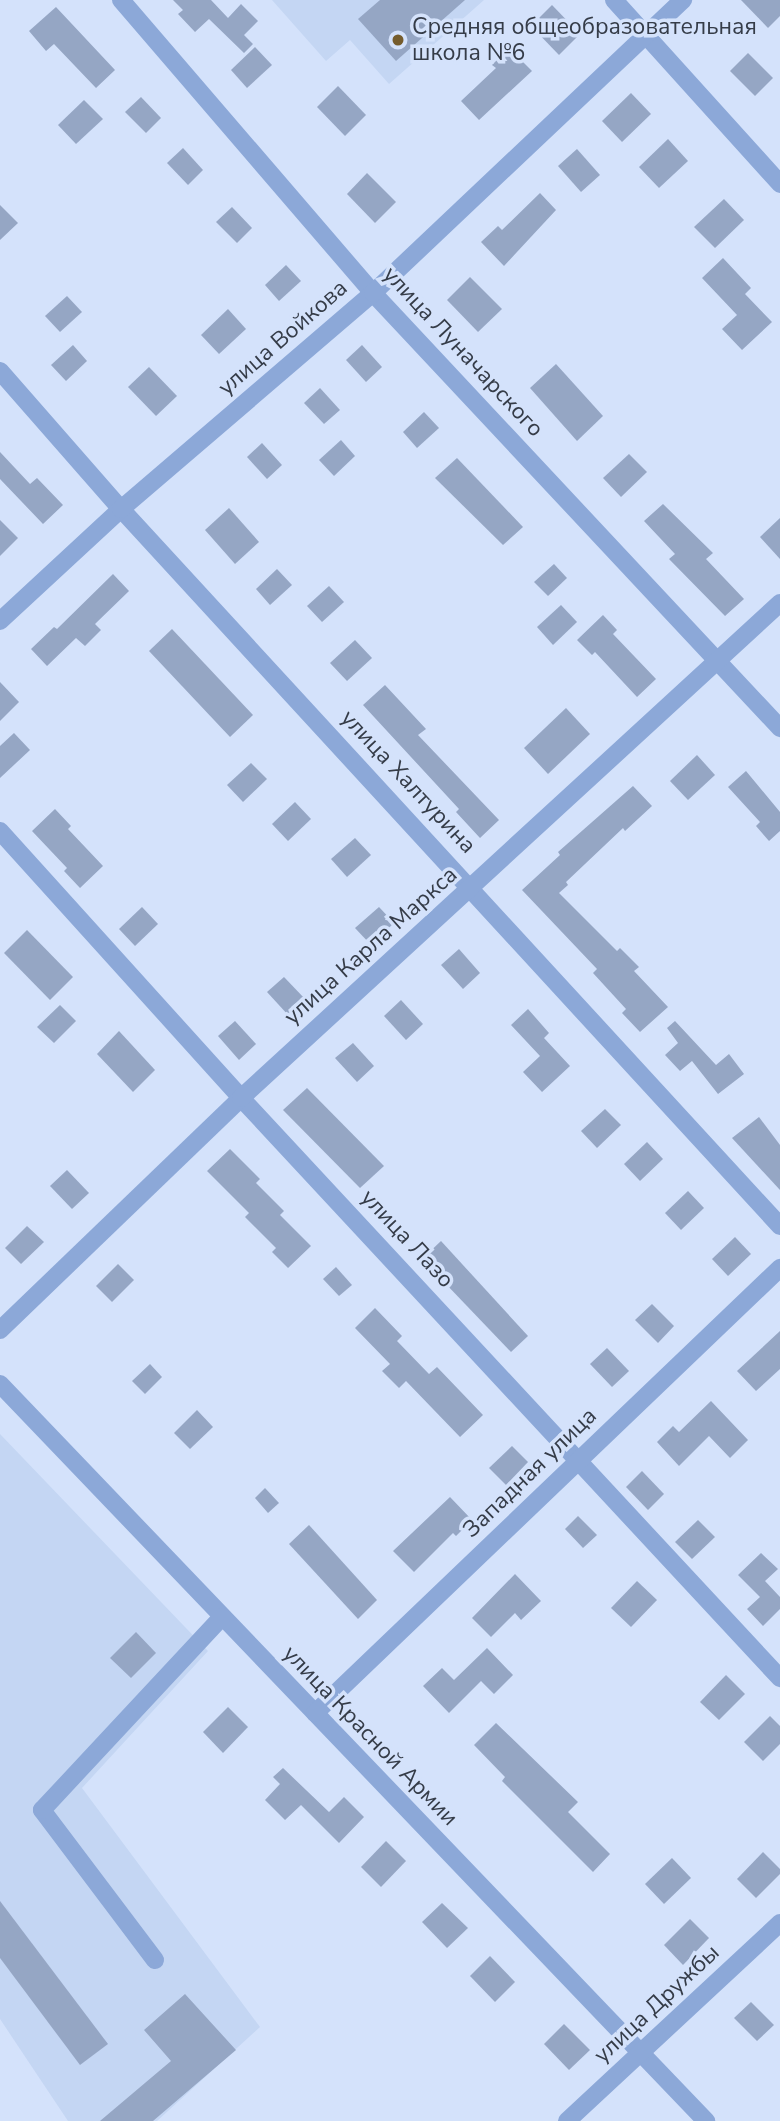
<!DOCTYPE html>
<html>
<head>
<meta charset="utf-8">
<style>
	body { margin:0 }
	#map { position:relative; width:780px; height:2121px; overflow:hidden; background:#d4e2fb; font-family:"Nunito Sans",sans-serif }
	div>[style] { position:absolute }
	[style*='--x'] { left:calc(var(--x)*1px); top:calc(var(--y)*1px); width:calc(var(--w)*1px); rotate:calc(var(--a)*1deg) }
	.built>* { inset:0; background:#c4d6f3 }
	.building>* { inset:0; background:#95a6c4 }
	.minor>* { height:18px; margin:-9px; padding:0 9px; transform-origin:9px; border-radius:9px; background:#8ca8d8 }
	.dots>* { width:19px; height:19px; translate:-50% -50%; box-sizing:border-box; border:4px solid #d4e2fb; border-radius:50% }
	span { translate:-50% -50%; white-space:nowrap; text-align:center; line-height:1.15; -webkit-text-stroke:7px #d4e2fb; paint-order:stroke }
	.poi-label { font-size:23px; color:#353c48 }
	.left { translate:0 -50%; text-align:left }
	.street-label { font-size:23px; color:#353c48 }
</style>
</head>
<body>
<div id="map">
	<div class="built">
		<div style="clip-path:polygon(272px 0,484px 0,389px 84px,350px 40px,326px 61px)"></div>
		<div style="clip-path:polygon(0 1434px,208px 1651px,82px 1788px,260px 2027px,157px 2121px,68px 2121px,0 2019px)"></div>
	</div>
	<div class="building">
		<div style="clip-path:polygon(173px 0,211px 0,228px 18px,241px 4px,258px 21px,244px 35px,253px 44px,244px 53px,209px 19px,195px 32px,178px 14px,183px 10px)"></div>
		<div style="clip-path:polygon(380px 0,465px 0,396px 61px,358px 19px)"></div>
		<div style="clip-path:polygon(741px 0,780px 0,780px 16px,768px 28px)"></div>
		<div style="clip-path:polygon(552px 5px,580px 34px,559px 55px,531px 26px)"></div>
		<div style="clip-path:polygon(56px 7px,115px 70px,96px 88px,54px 44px,46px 51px,29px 31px)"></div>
		<div style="clip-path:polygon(255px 47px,272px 65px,247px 88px,231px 70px)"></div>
		<div style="clip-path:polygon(509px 48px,532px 71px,479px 120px,461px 101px,496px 68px,492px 65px)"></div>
		<div style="clip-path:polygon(748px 53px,773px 78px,755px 96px,730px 71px)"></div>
		<div style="clip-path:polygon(338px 86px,366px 115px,345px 136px,317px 107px)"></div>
		<div style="clip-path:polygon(631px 93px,651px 114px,622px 142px,602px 121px)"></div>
		<div style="clip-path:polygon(141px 97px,161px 118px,146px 133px,125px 112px)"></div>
		<div style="clip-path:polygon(84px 100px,103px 119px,76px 144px,58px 125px)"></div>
		<div style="clip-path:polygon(668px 139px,688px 161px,659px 188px,639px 167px)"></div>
		<div style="clip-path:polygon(183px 148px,203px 170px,188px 185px,167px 163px)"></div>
		<div style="clip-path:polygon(577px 149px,600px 175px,581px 192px,558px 166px)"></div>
		<div style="clip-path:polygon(367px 173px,396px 202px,375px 223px,347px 194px)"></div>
		<div style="clip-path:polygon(540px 193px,556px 210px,504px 266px,481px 242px,498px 226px,502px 230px)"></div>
		<div style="clip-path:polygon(724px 199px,744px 220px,715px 248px,694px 227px)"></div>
		<div style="clip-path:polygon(0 205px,18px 223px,0 240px)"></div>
		<div style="clip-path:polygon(232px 207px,252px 228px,237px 243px,216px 222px)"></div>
		<div style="clip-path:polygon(723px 258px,751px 288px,745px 294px,772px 322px,742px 350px,722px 329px,737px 315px,702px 278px)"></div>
		<div style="clip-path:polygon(286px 265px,301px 281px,279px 301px,265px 285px)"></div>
		<div style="clip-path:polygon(470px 277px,502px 309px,478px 332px,447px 300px)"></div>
		<div style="clip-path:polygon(67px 296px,82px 312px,60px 332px,45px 316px)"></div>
		<div style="clip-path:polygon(228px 309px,246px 329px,219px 354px,201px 335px)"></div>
		<div style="clip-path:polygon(73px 345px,87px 361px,66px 381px,51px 365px)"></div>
		<div style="clip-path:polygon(362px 345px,382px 367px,366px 382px,346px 360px)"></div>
		<div style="clip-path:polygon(556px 364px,603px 416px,577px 441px,530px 388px)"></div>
		<div style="clip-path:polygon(149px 367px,177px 396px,156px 416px,128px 387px)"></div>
		<div style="clip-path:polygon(320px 388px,340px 410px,324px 424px,304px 403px)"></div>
		<div style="clip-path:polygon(424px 412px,439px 428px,417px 448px,403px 432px)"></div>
		<div style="clip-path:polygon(341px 440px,355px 456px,334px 476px,319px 460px)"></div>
		<div style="clip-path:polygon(262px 443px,282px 465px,267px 479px,247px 457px)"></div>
		<div style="clip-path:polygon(0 452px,30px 484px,37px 478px,63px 505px,43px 524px,0 479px)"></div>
		<div style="clip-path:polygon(629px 454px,647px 472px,621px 497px,603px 478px)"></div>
		<div style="clip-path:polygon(457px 458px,523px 527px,503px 545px,435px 478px)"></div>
		<div style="clip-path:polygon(663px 504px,713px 553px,706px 559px,744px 599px,725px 616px,669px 559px,675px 554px,644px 521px)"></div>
		<div style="clip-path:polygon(229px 508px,259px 542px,235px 564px,205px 530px)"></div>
		<div style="clip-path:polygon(780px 518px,780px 559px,760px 537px)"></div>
		<div style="clip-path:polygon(0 520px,18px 538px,0 556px)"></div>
		<div style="clip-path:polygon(554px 564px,567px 578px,548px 596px,534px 582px)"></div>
		<div style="clip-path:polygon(277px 569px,292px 585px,270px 605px,256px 589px)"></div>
		<div style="clip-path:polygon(113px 574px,129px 591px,95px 624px,101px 630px,85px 646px,76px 638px,47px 666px,31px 649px,54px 627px,57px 629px)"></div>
		<div style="clip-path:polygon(329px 586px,344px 602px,322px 622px,307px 606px)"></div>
		<div style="clip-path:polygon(561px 605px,577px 622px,553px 645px,537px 627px)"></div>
		<div style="clip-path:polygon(603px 615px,617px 630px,613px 634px,656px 679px,637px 697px,595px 652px,592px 655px,577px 640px)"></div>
		<div style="clip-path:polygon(172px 629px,253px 715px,230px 737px,149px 651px)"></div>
		<div style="clip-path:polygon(355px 640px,372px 658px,347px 681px,330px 663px)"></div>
		<div style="clip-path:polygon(0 682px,19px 702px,0 721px)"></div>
		<div style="clip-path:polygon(385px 685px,426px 729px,418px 735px,499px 820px,480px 838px,456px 812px,459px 809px,363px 705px)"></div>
		<div style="clip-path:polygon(566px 708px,590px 734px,548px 774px,524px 748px)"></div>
		<div style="clip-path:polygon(14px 733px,30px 750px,0 778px,0 746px)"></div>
		<div style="clip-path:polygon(697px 755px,715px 775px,688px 800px,670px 781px)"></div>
		<div style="clip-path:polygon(251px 763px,267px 779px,243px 802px,227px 785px)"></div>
		<div style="clip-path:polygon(746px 771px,780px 812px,780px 831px,769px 841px,756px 826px,760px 822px,728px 787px)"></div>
		<div style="clip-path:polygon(633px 786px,652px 806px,625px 831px,623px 828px,566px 882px,568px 885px,559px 893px,617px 951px,620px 948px,639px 967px,634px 971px,668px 1007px,640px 1032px,622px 1013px,626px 1009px,593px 973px,597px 969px,522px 890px,560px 855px,558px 852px)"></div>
		<div style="clip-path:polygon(295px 802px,311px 819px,288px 841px,272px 824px)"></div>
		<div style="clip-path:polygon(55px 809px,71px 826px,68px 829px,103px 866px,80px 888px,64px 871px,67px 868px,32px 831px)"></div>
		<div style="clip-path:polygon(355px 838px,371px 855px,347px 877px,331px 859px)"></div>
		<div style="clip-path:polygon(142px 907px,158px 924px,135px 946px,119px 929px)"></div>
		<div style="clip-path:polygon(379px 907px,394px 923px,371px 945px,355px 928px)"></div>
		<div style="clip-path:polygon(27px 930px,73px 977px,50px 1000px,4px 953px)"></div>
		<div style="clip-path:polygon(459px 949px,480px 973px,463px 989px,441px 965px)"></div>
		<div style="clip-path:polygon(284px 977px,306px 1000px,289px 1016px,267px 992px)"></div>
		<div style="clip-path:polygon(401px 1000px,423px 1024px,406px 1040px,384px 1016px)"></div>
		<div style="clip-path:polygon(60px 1005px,76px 1021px,54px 1043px,37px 1027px)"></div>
		<div style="clip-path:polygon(528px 1009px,549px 1033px,544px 1038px,570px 1066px,542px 1092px,523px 1072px,540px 1056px,511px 1025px)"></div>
		<div style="clip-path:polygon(235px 1021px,256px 1044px,239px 1060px,218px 1036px)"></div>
		<div style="clip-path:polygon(675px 1021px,716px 1065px,729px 1054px,744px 1074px,718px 1094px,692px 1061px,680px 1071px,665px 1055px,678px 1043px,667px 1028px)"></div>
		<div style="clip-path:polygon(119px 1031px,155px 1070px,133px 1092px,97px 1054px)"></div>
		<div style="clip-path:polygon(353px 1043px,374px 1066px,357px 1082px,335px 1058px)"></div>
		<div style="clip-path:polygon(307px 1088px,384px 1166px,360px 1188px,283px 1110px)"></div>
		<div style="clip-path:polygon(605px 1109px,621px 1125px,597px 1148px,581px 1131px)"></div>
		<div style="clip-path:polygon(759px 1117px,780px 1145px,780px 1190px,732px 1138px)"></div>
		<div style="clip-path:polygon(647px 1142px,663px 1159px,640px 1181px,624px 1164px)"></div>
		<div style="clip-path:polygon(230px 1149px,260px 1179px,256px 1183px,284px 1211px,280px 1215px,311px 1246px,288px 1268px,272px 1252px,276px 1248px,245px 1217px,249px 1213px,207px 1171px)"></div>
		<div style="clip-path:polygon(67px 1170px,89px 1193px,72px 1209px,50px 1186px)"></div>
		<div style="clip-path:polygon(688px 1191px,704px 1208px,681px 1230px,665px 1213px)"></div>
		<div style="clip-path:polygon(27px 1226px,44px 1242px,21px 1264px,5px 1248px)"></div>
		<div style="clip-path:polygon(735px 1237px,751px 1254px,728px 1276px,712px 1259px)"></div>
		<div style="clip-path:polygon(441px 1241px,528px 1336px,511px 1352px,422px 1259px)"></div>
		<div style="clip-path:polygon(118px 1264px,134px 1280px,112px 1302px,96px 1286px)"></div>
		<div style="clip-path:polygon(336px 1267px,352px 1285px,339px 1296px,323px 1279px)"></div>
		<div style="clip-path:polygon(652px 1304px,674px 1326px,658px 1343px,635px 1320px)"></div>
		<div style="clip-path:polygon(375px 1308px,402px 1336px,397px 1341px,429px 1374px,437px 1367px,483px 1415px,460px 1437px,406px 1381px,399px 1388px,382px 1371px,390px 1364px,355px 1328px)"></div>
		<div style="clip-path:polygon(780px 1331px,780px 1369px,756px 1391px,737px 1371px)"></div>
		<div style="clip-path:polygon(607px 1348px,629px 1371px,612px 1387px,590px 1364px)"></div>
		<div style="clip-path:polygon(150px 1364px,162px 1377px,145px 1394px,132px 1381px)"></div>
		<div style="clip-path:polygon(711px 1401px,748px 1440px,730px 1458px,709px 1436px,679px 1466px,657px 1442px,673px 1426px,679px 1432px)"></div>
		<div style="clip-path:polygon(197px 1410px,213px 1427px,190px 1449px,174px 1433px)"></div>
		<div style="clip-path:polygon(512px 1446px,528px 1462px,506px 1485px,489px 1468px)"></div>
		<div style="clip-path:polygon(642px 1471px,664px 1494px,648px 1510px,626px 1487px)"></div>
		<div style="clip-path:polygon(265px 1488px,279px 1503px,268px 1513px,255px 1498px)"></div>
		<div style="clip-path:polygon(450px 1497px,472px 1520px,456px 1536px,453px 1533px,414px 1572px,393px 1551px)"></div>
		<div style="clip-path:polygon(578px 1516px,597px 1535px,583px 1548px,565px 1529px)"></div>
		<div style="clip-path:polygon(698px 1520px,715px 1537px,692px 1559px,675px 1542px)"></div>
		<div style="clip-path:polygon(309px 1525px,377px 1600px,358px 1619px,289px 1544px)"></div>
		<div style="clip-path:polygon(761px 1553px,778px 1569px,765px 1581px,780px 1597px,780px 1609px,763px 1626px,747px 1609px,760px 1597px,738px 1575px)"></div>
		<div style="clip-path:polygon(515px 1574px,541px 1601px,521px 1620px,515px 1613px,491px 1637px,472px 1618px)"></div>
		<div style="clip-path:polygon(637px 1581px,657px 1600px,631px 1627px,611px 1608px)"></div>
		<div style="clip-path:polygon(136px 1632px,156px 1653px,131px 1678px,110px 1658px)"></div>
		<div style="clip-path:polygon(487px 1648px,513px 1675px,494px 1694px,481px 1681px,449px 1713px,423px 1686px,442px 1668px,454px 1680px)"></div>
		<div style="clip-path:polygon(726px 1675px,745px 1694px,719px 1720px,700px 1702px)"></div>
		<div style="clip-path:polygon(228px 1707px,248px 1727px,223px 1753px,203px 1732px)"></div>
		<div style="clip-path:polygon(770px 1716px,780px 1726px,780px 1744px,763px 1761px,744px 1742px)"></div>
		<div style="clip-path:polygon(496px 1723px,578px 1802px,568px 1812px,610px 1854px,593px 1872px,502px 1781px,505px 1777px,474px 1745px)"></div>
		<div style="clip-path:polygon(283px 1768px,329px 1812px,344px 1797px,364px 1817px,339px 1843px,301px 1805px,285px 1820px,265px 1800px,280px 1784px,273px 1777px)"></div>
		<div style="clip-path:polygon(386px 1841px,406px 1861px,381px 1887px,361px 1867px)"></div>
		<div style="clip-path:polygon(763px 1852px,780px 1869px,780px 1874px,756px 1898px,737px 1879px)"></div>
		<div style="clip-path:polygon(672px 1858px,691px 1878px,664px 1904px,645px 1884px)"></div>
		<div style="clip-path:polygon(0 1901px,108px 2044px,80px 2065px,0 1958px)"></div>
		<div style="clip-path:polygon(442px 1903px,468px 1928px,447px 1948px,422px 1922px)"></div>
		<div style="clip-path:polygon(690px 1919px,709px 1938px,683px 1965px,664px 1945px)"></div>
		<div style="clip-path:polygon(490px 1956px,515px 1982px,495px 2002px,470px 1976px)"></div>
		<div style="clip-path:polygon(185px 1994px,236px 2050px,153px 2121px,100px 2121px,171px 2061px,144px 2030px)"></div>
		<div style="clip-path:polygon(751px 2002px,774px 2025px,757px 2041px,734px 2018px)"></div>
		<div style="clip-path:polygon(564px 2024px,590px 2050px,569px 2070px,544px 2044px)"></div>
	</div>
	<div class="minor">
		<div style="--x:121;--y:0;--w:386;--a:49.3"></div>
		<div style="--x:373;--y:293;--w:596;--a:46.9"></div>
		<div style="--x:614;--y:0;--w:248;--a:47.9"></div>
		<div style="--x:0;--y:371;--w:184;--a:48.8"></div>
		<div style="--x:121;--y:509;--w:974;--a:47.41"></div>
		<div style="--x:0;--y:621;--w:165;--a:-42.8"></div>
		<div style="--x:121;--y:509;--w:332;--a:-40.6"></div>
		<div style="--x:373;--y:293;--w:427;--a:-43.4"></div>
		<div style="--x:0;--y:831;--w:360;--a:47.9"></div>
		<div style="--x:241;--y:1098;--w:792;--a:47.1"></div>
		<div style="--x:0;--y:1330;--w:335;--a:-43.9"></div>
		<div style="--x:241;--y:1098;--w:732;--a:-42.56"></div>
		<div style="--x:0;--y:1384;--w:1021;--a:46.23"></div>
		<div style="--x:315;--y:1713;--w:644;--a:-43.74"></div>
		<div style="--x:155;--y:1960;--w:188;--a:-127"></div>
		<div style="--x:42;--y:1810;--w:264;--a:-47"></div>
		<div style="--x:567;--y:2121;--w:291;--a:-42.9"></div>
	</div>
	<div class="dots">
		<div style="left:398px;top:40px;background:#755c2d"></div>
	</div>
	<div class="poi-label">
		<span class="left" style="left:412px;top:40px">Средняя общеобразовательная<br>школа №6</span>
	</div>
	<div class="street-label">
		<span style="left:283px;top:338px;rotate:-41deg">улица Войкова</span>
		<span style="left:463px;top:352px;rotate:47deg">улица Луначарского</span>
		<span style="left:408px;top:782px;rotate:47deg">улица Халтурина</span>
		<span style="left:371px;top:946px;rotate:-42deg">улица Карла Маркса</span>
		<span style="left:407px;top:1239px;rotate:47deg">улица Лазо</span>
		<span style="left:530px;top:1473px;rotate:-44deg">Западная улица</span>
		<span style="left:370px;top:1736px;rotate:46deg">улица Красной Армии</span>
		<span style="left:657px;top:2004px;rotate:-43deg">улица Дружбы</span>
	</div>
</div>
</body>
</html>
